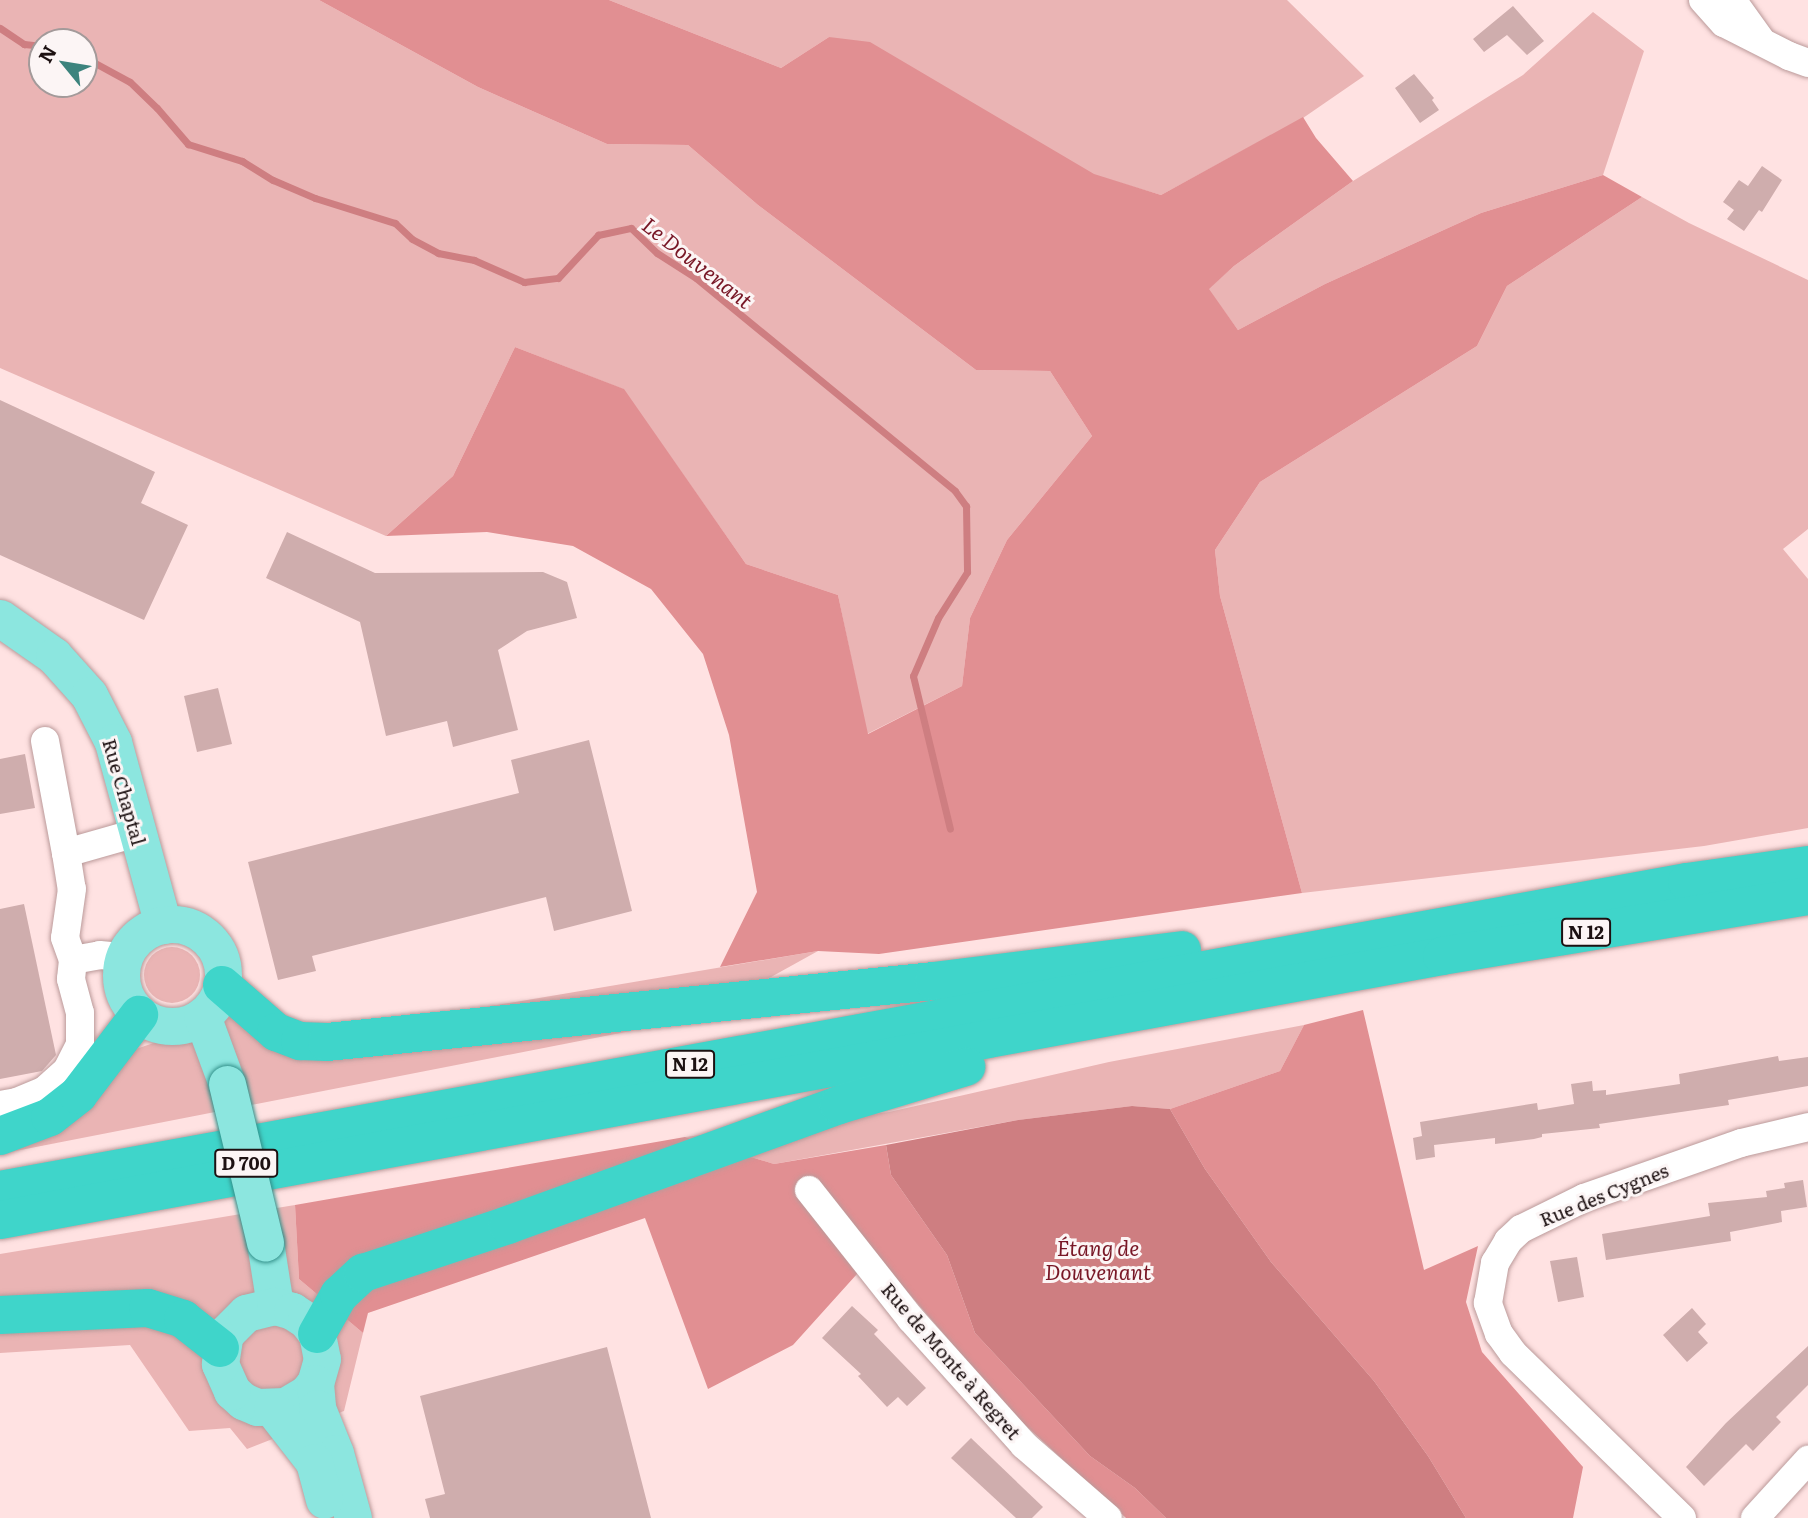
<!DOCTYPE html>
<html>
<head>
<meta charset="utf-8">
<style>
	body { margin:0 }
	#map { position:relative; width:1808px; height:1518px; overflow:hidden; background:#ffe2e2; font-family:Literata,serif }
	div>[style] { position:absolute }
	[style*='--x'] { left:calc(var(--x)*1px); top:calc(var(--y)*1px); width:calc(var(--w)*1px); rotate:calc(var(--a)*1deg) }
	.green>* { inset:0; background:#eab4b4 }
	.round { border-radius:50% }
	.forest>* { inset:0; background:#e18f92 }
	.water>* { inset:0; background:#ce7e81 }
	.stream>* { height:7px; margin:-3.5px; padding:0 3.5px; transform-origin:3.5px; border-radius:3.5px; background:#ce7e81 }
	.building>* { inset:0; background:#cfadad }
	.roads { filter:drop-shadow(0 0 2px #bb9a9a) drop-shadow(0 0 2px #bb9a9a) }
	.minor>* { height:28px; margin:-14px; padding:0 14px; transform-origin:14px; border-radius:14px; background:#fff }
	.major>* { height:37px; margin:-18.5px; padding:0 18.5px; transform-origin:18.5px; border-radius:18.5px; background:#8ce6df }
	.major>.ring { margin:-18.5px; padding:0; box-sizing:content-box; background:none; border:37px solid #8ce6df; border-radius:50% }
	.highway>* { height:38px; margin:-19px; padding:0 19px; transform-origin:19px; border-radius:19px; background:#3fd5ca }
	.bridges { filter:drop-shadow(0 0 2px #33908a) drop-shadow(0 0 2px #33908a) }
	.major-bridge>* { height:37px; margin:-18.5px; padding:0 18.5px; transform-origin:18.5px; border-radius:18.5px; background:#8ce6df }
	span { translate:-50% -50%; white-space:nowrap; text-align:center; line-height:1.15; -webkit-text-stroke:6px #fcf5f5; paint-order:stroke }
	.shield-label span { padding:2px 5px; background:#fcf5f5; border:2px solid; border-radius:5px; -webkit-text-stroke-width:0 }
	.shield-label { font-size:18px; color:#1d1112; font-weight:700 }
	.street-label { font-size:19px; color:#1d1112 }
	.water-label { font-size:21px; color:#781726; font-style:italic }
	.north { position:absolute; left:28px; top:28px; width:70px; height:70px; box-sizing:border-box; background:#fcf5f5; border:2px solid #a39a9a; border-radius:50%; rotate:300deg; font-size:19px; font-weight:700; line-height:28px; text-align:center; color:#1d1112 }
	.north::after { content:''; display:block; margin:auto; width:24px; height:32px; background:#3c837d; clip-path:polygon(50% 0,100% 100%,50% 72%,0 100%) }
</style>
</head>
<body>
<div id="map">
	<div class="green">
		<div style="clip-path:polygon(evenodd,0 0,319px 0,478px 87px,607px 144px,688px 145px,758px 205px,976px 370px,1050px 371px,1092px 436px,1007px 540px,970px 618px,962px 686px,867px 734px,838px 595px,746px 564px,623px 389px,515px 347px,453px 476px,386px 536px,0 368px,0 0,42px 42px,84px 42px,84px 84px,42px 84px,42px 42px)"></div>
		<div style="clip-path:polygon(609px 0,1287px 0,1364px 76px,1303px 118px,1161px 195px,1094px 175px,829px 37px,781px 68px)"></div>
		<div style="clip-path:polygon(1593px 12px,1644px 51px,1603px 175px,1481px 213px,1325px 284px,1238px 330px,1208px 289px,1234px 266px,1353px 181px,1523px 75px)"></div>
		<div style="clip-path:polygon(1642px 197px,1689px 223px,1808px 280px,1808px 529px,1783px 549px,1808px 579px,1808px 828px,1704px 846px,1302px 893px,1220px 596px,1215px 550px,1260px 482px,1477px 346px,1507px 286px)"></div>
		<div class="round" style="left:144px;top:947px;width:56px;height:56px"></div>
		<div style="clip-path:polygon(818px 951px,697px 1018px,0 1154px,124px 1053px,231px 1017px,287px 1051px,384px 1024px)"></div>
		<div style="clip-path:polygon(1304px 1025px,1280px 1071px,1170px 1109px,1132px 1106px,1018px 1120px,774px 1164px,685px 1137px,889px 1112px,1109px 1062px)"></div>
		<div style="clip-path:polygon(295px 1205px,299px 1279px,363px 1333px,344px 1411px,247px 1449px,230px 1428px,189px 1431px,130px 1345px,0 1353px,0 1254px)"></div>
	</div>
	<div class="forest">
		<div style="clip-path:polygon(319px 0,609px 0,781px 68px,829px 37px,870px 42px,1094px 174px,1161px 195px,1303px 117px,1316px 138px,1353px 181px,1234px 266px,1209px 289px,1238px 330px,1325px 284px,1481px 213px,1603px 175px,1642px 197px,1507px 286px,1477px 346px,1260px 482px,1215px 550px,1220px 596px,1302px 893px,879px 954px,818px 951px,720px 967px,757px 892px,729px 735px,703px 654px,651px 589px,573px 546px,487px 532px,386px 536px,453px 476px,515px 347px,624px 389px,746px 564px,838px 595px,868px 734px,962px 686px,970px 618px,1007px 540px,1092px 436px,1050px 371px,976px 370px,758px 205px,688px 145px,607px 144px,478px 87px)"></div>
		<div style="clip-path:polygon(1363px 1010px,1424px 1270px,1478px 1246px,1466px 1302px,1482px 1352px,1583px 1467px,1573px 1518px,1466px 1518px,1428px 1456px,1374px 1381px,1271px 1262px,1205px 1169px,1170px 1109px,1280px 1071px,1304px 1025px)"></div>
		<div style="clip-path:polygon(685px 1137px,774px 1164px,886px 1145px,891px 1175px,947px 1255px,975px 1333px,1090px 1456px,1135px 1488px,1166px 1518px,1126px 1518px,1010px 1411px,875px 1254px,793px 1345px,708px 1389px,645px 1218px,368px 1313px,363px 1333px,299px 1279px,295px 1205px)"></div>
	</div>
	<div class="water">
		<div style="clip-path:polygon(1132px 1106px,1170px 1109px,1205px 1169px,1271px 1262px,1374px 1381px,1428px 1456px,1466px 1518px,1166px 1518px,1135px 1488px,1090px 1456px,975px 1333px,947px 1255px,891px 1175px,886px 1145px,1018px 1120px)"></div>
	</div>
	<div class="stream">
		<div style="--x:0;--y:28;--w:29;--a:34"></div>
		<div style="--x:24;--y:44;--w:18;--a:6"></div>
		<div style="--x:84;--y:57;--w:52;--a:28.5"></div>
		<div style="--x:130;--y:82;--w:37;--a:44"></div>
		<div style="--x:157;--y:108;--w:48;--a:49.3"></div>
		<div style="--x:188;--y:144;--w:57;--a:17.5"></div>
		<div style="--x:242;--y:161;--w:36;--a:32"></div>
		<div style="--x:273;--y:180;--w:46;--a:23.2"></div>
		<div style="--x:315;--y:198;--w:84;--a:17.4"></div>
		<div style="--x:395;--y:223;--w:23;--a:43"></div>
		<div style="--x:412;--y:239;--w:30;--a:28"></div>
		<div style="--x:438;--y:253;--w:37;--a:11"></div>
		<div style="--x:474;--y:260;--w:55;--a:23.7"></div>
		<div style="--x:524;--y:282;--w:34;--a:-7"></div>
		<div style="--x:558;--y:278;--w:59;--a:-47.1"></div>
		<div style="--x:598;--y:235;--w:34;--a:-12"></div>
		<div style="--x:631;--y:228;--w:36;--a:44"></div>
		<div style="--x:657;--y:253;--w:46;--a:32.7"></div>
		<div style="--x:696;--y:278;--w:335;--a:39.4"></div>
		<div style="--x:955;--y:491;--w:19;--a:54"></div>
		<div style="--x:966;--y:506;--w:66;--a:89.1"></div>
		<div style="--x:967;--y:572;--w:54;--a:122.2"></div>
		<div style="--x:938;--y:618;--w:63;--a:113.3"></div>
		<div style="--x:913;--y:676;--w:157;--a:76.4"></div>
	</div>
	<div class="building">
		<div style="clip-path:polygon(1513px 6px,1544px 41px,1527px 55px,1507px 35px,1484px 52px,1473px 39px)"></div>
		<div style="clip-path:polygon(1414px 74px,1434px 98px,1432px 100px,1439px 110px,1420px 123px,1395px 88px)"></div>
		<div style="clip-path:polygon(1762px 166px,1782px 180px,1762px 212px,1759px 210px,1744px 231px,1727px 219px,1734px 210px,1723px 202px,1739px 180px,1748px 186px)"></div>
		<div style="clip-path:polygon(0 400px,155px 472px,141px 503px,188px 525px,144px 620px,0 555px)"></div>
		<div style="clip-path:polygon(287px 532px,375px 573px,543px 572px,567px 582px,577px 618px,527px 631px,498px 650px,518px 730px,453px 747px,447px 721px,386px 736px,360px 622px,266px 578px)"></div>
		<div style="clip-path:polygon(218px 688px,232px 744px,197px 752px,184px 696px)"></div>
		<div style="clip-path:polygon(589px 740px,632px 911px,554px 931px,546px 897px,312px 956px,316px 971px,278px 980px,248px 862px,519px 793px,511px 760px)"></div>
		<div style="clip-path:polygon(25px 754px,35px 808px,0 814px,0 759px)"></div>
		<div style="clip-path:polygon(24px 904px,56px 1055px,42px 1071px,0 1079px,0 909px)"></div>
		<div style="clip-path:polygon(1778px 1056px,1779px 1061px,1808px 1057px,1808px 1086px,1728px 1100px,1729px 1105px,1599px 1124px,1600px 1128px,1542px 1134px,1542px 1137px,1534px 1139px,1495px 1144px,1495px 1138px,1434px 1145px,1435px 1157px,1416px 1160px,1413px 1138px,1422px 1136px,1420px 1122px,1537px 1103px,1538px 1110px,1574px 1104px,1571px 1084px,1592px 1081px,1593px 1091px,1606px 1090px,1606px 1095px,1680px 1084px,1679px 1074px)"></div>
		<div style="clip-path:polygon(1803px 1180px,1807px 1207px,1781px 1211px,1782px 1222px,1730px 1232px,1731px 1241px,1606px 1260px,1602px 1234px,1710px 1216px,1708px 1203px,1767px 1197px,1766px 1191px,1785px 1188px,1784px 1183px)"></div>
		<div style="clip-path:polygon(1577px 1257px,1584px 1297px,1558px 1302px,1550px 1261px)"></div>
		<div style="clip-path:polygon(852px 1306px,878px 1330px,874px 1334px,926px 1388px,907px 1406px,898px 1397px,887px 1407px,858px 1376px,861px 1374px,822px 1338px)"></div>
		<div style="clip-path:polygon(1692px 1308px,1706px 1324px,1698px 1332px,1708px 1343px,1687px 1362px,1663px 1335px)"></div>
		<div style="clip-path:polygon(1808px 1346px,1808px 1385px,1776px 1417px,1781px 1422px,1753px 1451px,1746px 1444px,1704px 1486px,1686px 1467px,1726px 1423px)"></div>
		<div style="clip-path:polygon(607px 1347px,651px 1518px,430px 1518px,425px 1499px,445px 1494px,420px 1396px)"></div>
		<div style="clip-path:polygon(971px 1438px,1043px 1507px,1032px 1518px,1016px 1518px,951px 1458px)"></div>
	</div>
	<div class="roads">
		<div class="minor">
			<div style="--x:1703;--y:0;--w:31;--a:48"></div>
			<div style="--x:1724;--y:23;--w:73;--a:26.9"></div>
			<div style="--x:1789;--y:56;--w:20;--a:20"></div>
			<div style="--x:1732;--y:0;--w:48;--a:54.3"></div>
			<div style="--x:45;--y:741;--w:114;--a:79.4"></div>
			<div style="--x:66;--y:853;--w:73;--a:-15.9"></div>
			<div style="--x:66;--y:853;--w:36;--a:81"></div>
			<div style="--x:72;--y:889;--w:49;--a:98.1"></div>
			<div style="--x:65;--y:938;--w:23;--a:70"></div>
			<div style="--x:0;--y:1105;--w:17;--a:-10"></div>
			<div style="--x:17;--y:1102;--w:30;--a:-23"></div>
			<div style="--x:45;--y:1090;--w:30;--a:-42"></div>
			<div style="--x:67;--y:1070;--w:29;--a:-63"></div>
			<div style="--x:80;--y:1044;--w:31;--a:-90"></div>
			<div style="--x:80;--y:1013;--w:35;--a:-105"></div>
			<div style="--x:71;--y:979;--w:19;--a:-84"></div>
			<div style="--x:73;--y:960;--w:27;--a:-10"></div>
			<div style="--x:100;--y:955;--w:24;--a:5"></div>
			<div style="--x:809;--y:1190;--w:164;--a:51.7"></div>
			<div style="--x:911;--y:1319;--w:169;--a:48.1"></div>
			<div style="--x:1024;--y:1445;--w:111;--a:41"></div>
			<div style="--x:1682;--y:1518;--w:236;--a:-135.7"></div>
			<div style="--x:1513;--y:1353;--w:24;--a:-126"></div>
			<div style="--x:1499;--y:1334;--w:33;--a:-110"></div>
			<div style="--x:1488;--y:1303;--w:41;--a:-80.1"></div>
			<div style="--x:1495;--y:1263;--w:26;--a:-59"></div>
			<div style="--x:1508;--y:1241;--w:18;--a:-43"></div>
			<div style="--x:1521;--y:1229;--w:70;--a:-26.2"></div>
			<div style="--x:1584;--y:1198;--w:166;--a:-19.3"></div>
			<div style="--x:1741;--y:1143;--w:69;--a:-13.4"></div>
			<div style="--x:1755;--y:1518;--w:79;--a:-47.6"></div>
		</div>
		<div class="major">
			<div style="--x:0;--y:618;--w:66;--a:35.1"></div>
			<div style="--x:54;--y:656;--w:52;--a:48.1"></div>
			<div style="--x:89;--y:695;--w:53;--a:62.9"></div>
			<div style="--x:113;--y:742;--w:190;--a:74.7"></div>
			<div class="ring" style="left:121px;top:924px;width:65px;height:65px"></div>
			<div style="--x:202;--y:1016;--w:72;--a:69.8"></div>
			<div style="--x:265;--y:1242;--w:65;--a:81.1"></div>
			<div style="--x:315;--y:1383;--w:13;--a:129"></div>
			<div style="--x:307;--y:1393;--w:26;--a:149"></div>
			<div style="--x:285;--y:1406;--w:28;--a:178"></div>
			<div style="--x:257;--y:1407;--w:15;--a:-157"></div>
			<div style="--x:243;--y:1401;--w:15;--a:-138"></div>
			<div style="--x:232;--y:1391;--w:30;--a:-114"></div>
			<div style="--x:220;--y:1364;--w:30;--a:-81"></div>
			<div style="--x:225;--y:1334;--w:30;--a:-45"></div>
			<div style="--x:246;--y:1313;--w:30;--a:-14"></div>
			<div style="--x:275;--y:1306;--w:18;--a:16"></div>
			<div style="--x:292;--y:1311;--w:17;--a:33"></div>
			<div style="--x:306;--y:1320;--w:18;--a:52"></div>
			<div style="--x:317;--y:1334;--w:25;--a:79"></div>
			<div style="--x:322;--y:1359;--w:25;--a:106"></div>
			<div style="--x:315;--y:1383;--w:25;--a:85"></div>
			<div style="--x:317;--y:1408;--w:48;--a:68.2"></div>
			<div style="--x:335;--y:1453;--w:67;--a:74.5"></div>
			<div style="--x:272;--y:1408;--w:68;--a:52.1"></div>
			<div style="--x:314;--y:1462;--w:39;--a:75"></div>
		</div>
		<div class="highway">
			<div style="--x:222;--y:985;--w:72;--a:41"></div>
			<div style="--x:276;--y:1032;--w:26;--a:21"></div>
			<div style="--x:300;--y:1041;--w:27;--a:2"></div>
			<div style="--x:327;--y:1042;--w:610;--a:-5.74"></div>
			<div style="--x:934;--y:981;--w:250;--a:-7.1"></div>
			<div style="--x:0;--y:1136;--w:53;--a:-20.8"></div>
			<div style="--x:50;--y:1117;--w:36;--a:-38"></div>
			<div style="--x:78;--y:1095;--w:101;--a:-52.7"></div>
			<div style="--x:0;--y:1190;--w:1715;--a:-10.35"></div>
			<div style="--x:1687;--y:882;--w:122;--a:-8"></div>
			<div style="--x:0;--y:1220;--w:1466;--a:-10.37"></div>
			<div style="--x:1442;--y:956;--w:371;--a:-9.3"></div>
			<div style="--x:0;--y:1315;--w:148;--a:-2.7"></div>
			<div style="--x:148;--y:1308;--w:37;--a:17"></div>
			<div style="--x:183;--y:1319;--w:47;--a:38.1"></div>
			<div style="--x:317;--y:1334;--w:45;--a:-60.6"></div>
			<div style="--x:339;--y:1295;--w:33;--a:-43"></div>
			<div style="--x:363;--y:1273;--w:153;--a:-18.3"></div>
			<div style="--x:508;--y:1225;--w:352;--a:-19.9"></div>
			<div style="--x:839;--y:1105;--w:133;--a:-16.7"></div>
		</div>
	</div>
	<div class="bridges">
		<div class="major-bridge">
			<div style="--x:227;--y:1084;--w:163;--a:76.5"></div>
		</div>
	</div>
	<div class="shield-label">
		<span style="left:1586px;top:932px">N 12</span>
		<span style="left:690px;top:1064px">N 12</span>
		<span style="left:246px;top:1163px">D 700</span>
	</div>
	<div class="street-label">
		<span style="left:124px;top:792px;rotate:74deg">Rue Chaptal</span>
		<span style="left:1604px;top:1195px;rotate:-22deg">Rue des Cygnes</span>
		<span style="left:951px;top:1361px;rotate:49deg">Rue de Monte à Regret</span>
	</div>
	<div class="water-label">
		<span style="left:698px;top:262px;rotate:38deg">Le Douvenant</span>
		<span style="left:1098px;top:1259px">Étang de<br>Douvenant</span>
	</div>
	<div class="north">N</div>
</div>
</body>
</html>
